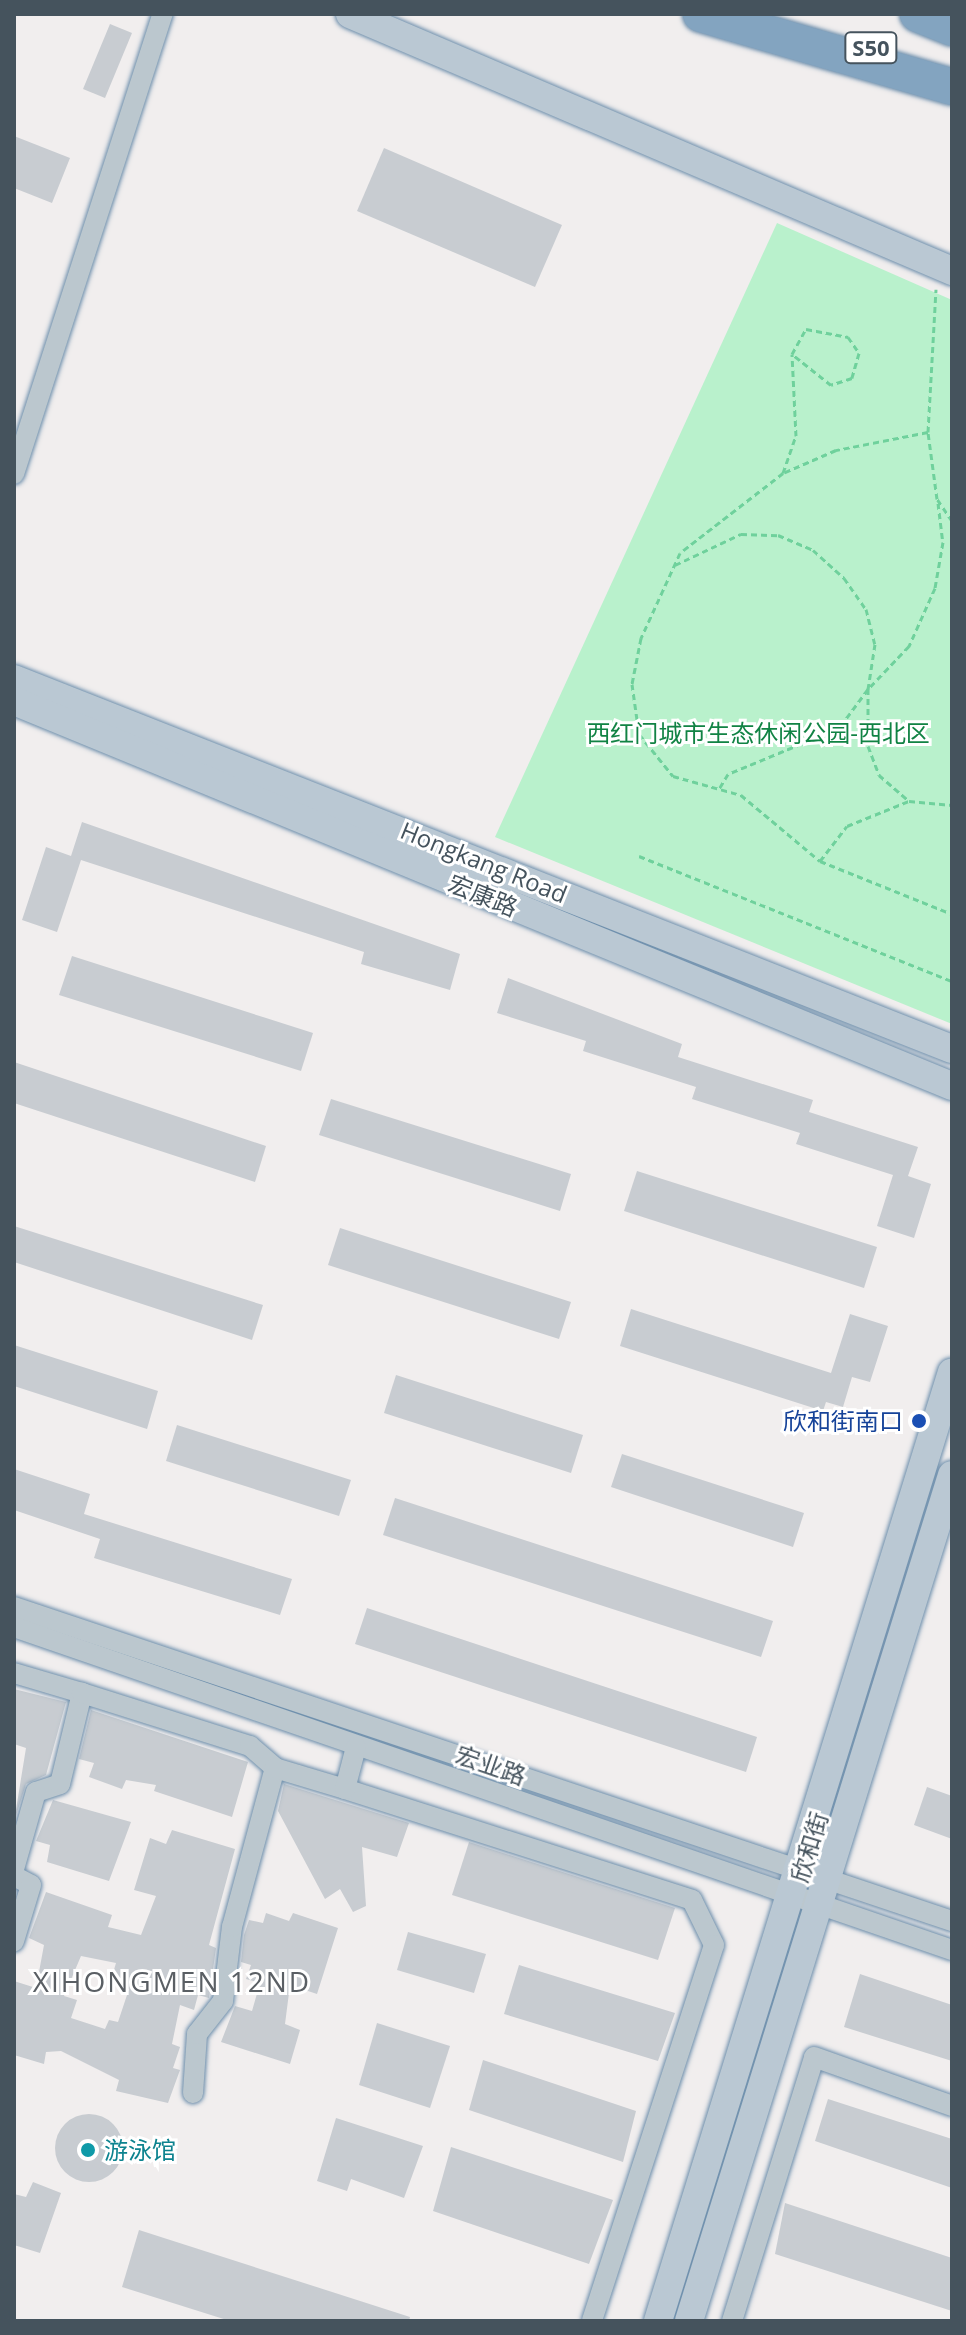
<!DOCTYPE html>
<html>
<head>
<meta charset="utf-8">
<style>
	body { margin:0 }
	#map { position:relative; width:966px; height:2335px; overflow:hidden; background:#f1eeee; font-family:"Open Sans","Noto Sans SC",sans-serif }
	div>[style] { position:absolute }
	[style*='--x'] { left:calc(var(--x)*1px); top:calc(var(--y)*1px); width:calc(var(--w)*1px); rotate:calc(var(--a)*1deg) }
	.green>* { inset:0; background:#b9f1cc }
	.building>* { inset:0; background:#c8ccd1 }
	.round { border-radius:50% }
	.path>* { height:3px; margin-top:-1.5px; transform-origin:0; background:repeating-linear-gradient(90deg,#6fd19c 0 6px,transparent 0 10px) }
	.roads { filter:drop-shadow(0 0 2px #6e8fac) drop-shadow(0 0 2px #6e8fac) }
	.street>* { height:20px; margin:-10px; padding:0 10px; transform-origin:10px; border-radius:10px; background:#bbc7ce }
	.secondary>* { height:28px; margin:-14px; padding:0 14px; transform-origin:14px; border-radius:14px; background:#bac8d3 }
	.highway>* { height:36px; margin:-18px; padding:0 18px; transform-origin:18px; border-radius:18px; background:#83a4c0 }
	.dots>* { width:22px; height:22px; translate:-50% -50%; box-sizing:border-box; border:4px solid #fff; border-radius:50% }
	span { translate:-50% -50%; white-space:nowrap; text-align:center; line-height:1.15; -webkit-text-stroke:6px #fff; paint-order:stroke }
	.shield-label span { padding:2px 6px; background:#fff; border:2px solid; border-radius:6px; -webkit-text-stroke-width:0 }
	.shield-label { font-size:22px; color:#45535d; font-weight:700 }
	.park-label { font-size:24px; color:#118344 }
	.street-label { font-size:24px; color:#45535d }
	.transit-label { font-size:24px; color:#164399 }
	.right { translate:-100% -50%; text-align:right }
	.culture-label { font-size:24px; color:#0d838f }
	.left { translate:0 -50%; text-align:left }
	.quarter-label { font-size:28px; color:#5a5f64; letter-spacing:2px }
	.frame { position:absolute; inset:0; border:16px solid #45535d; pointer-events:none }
</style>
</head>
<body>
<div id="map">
	<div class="green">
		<div style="clip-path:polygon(777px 223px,952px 300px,952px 1024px,495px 837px)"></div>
	</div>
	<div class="building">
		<div style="clip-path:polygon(110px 24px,132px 33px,105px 98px,83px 89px)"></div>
		<div style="clip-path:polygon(14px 136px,70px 158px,52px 203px,14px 188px)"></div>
		<div style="clip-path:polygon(384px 148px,562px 225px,535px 287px,357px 211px)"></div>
		<div style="clip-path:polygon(82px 822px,460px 954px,450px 990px,361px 964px,364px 952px,81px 860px,57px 932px,22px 920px,46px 847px,71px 856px)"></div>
		<div style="clip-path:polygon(72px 956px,313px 1033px,301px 1071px,59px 995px)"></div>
		<div style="clip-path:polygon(508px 978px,682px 1044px,678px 1057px,813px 1100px,809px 1112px,918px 1147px,908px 1176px,931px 1184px,914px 1238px,877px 1226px,893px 1175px,796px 1144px,800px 1133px,692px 1099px,696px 1087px,583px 1051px,586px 1041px,497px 1013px)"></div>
		<div style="clip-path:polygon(14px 1062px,266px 1146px,255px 1182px,14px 1103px)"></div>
		<div style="clip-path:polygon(331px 1099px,571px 1174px,560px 1211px,319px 1135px)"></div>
		<div style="clip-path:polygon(637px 1171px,877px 1247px,864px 1288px,624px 1211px)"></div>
		<div style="clip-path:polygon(14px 1226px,263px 1305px,252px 1340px,14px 1262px)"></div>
		<div style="clip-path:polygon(340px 1228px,571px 1302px,559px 1339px,328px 1265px)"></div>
		<div style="clip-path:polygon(631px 1309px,831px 1373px,850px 1314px,888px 1326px,870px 1382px,852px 1377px,843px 1407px,826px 1402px,823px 1411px,620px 1346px)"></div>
		<div style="clip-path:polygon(14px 1345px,158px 1391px,147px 1429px,14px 1386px)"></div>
		<div style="clip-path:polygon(396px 1375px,583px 1435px,571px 1473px,384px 1413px)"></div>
		<div style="clip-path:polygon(177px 1425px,351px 1480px,339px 1516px,166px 1461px)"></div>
		<div style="clip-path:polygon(622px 1454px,804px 1513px,793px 1547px,611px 1487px)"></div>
		<div style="clip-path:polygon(14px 1469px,90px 1494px,84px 1514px,292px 1579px,280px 1615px,94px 1558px,100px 1539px,14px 1510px)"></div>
		<div style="clip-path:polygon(395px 1498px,773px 1621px,761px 1657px,383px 1535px)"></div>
		<div style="clip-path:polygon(367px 1608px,757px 1737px,746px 1772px,355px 1644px)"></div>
		<div style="clip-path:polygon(14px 1689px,66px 1702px,46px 1775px,26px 1784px,14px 1822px,26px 1748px,14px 1744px)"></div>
		<div style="clip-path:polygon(91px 1710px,248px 1762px,232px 1817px,154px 1791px,156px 1785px,126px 1780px,122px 1789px,89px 1777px,94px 1763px,79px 1759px)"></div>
		<div style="clip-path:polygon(284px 1784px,409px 1823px,397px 1857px,362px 1847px,366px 1906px,353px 1912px,340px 1889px,325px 1899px,278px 1811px)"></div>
		<div style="clip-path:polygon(927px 1787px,952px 1796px,952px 1839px,914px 1825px)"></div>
		<div style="clip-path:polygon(53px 1800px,131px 1822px,109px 1881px,47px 1862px,50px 1845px,36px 1841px)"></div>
		<div style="clip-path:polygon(evenodd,172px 1830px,235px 1849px,209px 1945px,216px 1948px,209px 1998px,198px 1995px,194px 2010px,180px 2005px,172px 2044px,180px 2047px,173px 2068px,180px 2070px,168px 2103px,116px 2091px,119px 2080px,61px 2051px,46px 2052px,44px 2064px,14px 2055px,14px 1981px,36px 1988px,44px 1945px,29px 1938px,46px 1892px,112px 1915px,108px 1927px,141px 1935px,156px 1896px,134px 1890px,150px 1838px,166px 1844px,172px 1830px,81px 1956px,116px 1963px,110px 1983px,129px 1989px,118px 2022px,109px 2020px,105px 2029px,71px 2018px,77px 2000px,64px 1996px,81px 1956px)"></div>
		<div style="clip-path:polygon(469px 1842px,675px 1908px,658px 1960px,452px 1895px)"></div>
		<div style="clip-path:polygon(266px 1913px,289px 1921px,293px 1913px,338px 1928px,317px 1994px,290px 1985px,285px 2024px,300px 2030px,290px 2064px,221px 2042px,235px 2006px,252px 2011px,260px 1983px,246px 1979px,251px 1965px,241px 1962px,244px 1935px,249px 1920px,263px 1923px)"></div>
		<div style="clip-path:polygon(408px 1932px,486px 1954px,474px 1993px,397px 1970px)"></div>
		<div style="clip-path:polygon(519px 1965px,675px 2013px,658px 2061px,504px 2014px)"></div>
		<div style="clip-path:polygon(860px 1974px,952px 2005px,952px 2061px,844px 2027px)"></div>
		<div style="clip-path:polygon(377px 2023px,450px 2046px,430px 2108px,359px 2085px)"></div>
		<div style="clip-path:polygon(483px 2060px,636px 2111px,623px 2162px,469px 2110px)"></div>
		<div style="clip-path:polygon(828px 2099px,952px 2139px,952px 2188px,815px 2141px)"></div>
		<div class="round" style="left:55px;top:2114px;width:68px;height:68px"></div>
		<div style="clip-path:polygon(336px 2118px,423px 2146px,404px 2198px,351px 2179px,347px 2191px,317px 2181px)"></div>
		<div style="clip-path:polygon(451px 2147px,613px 2200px,589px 2264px,433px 2211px)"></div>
		<div style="clip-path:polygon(33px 2182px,61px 2193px,40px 2253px,14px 2245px,14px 2194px,26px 2197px)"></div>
		<div style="clip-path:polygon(785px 2203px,952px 2258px,952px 2311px,775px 2254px)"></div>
		<div style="clip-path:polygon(139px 2230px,410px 2317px,409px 2321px,230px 2321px,122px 2287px)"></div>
	</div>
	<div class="path">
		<div style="--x:928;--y:432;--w:143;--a:-86.8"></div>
		<div style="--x:783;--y:473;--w:39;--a:-71"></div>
		<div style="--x:796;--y:436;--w:82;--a:-92.8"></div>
		<div style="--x:792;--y:354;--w:29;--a:-61"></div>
		<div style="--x:806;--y:329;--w:43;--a:10.8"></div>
		<div style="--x:848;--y:337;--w:19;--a:55"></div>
		<div style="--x:859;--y:353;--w:26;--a:106"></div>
		<div style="--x:852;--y:378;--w:22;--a:162"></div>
		<div style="--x:831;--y:385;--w:50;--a:-141.5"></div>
		<div style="--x:938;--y:503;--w:39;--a:83"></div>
		<div style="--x:943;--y:542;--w:47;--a:99.9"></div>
		<div style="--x:935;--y:588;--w:64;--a:114.1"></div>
		<div style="--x:909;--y:646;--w:59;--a:133.6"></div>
		<div style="--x:868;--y:689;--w:57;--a:90"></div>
		<div style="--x:868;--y:746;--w:31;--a:69"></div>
		<div style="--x:879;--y:775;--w:40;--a:41"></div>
		<div style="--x:909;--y:801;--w:43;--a:5.3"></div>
		<div style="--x:952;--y:521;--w:27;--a:-124"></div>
		<div style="--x:937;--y:499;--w:68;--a:-97.7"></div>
		<div style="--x:928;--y:432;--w:94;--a:168.9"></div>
		<div style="--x:836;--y:450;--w:58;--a:156.5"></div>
		<div style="--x:783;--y:473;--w:130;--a:142.2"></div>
		<div style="--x:680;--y:553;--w:94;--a:114.6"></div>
		<div style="--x:641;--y:638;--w:47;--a:101.1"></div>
		<div style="--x:632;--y:684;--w:50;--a:82"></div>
		<div style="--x:639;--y:734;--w:54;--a:51"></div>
		<div style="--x:673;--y:776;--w:71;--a:15.6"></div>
		<div style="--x:741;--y:795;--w:103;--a:39.9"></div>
		<div style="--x:820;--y:861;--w:142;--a:21.9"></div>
		<div style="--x:675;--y:565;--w:73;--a:-25.2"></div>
		<div style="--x:741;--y:534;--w:37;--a:2"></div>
		<div style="--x:778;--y:535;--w:38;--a:23"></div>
		<div style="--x:813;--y:550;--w:42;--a:42.1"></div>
		<div style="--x:844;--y:578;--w:38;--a:55"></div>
		<div style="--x:866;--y:609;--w:36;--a:76"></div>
		<div style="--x:875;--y:644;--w:46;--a:98.8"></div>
		<div style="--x:868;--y:689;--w:49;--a:126.6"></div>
		<div style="--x:839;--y:728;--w:120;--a:157.5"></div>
		<div style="--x:728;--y:774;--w:17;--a:121"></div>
		<div style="--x:639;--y:856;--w:337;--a:21.8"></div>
		<div style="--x:820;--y:861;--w:44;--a:-52.4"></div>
		<div style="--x:847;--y:826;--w:67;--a:-22"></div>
	</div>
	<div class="roads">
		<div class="street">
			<div style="--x:14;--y:474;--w:484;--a:-72.1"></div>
			<div style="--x:14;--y:1607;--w:989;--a:18.51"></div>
			<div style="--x:14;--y:1627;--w:992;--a:19"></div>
			<div style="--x:14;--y:1673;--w:71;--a:16.4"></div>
			<div style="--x:345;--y:1789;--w:364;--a:17.7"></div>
			<div style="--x:692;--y:1900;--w:50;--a:63.9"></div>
			<div style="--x:714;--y:1945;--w:395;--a:108"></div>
			<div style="--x:14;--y:1869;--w:80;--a:-74.1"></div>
			<div style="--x:36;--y:1792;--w:25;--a:-18"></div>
			<div style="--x:60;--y:1784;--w:94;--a:-76.4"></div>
			<div style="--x:82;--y:1693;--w:176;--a:17.5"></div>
			<div style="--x:250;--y:1746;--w:33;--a:41"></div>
			<div style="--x:14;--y:1876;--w:19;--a:28"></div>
			<div style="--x:31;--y:1885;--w:59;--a:106.9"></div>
			<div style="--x:193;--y:2093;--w:59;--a:-86.1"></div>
			<div style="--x:197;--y:2034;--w:42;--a:-51.8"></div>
			<div style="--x:223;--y:2001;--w:75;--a:-83.1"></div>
			<div style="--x:232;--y:1927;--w:165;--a:-74.9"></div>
			<div style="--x:275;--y:1768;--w:73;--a:16.7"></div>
			<div style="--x:345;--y:1789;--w:43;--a:-75.3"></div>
			<div style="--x:732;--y:2321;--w:276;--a:-72.7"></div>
			<div style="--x:814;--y:2057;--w:146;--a:19.5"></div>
		</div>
		<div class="secondary">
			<div style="--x:350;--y:14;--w:655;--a:23.12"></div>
			<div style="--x:14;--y:679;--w:1008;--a:21.53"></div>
			<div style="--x:14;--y:701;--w:1014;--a:22.32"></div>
			<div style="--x:658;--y:2321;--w:993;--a:-72.79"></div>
			<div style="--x:689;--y:2321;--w:886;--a:-72.73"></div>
		</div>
		<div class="highway">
			<div style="--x:701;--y:14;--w:261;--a:16.2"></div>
			<div style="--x:918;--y:14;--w:37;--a:22"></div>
		</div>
	</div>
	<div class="dots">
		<div style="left:919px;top:1421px;background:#1a4fb4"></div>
		<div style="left:88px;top:2150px;background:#0f9aa8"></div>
	</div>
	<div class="shield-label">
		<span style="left:871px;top:48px">S50</span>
	</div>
	<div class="park-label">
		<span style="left:758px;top:733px">西红门城市生态休闲公园-西北区</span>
	</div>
	<div class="street-label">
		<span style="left:484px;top:862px;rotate:22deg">Hongkang Road</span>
		<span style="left:483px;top:895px;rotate:22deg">宏康路</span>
		<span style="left:491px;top:1765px;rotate:19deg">宏业路</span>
		<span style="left:809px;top:1847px;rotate:-73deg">欣和街</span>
	</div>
	<div class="transit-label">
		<span class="right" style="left:903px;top:1421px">欣和街南口</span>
	</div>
	<div class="culture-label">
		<span class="left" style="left:104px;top:2150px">游泳馆</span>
	</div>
	<div class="quarter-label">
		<span style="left:172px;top:1981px">XIHONGMEN 12ND</span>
	</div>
	<div class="frame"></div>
</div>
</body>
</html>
